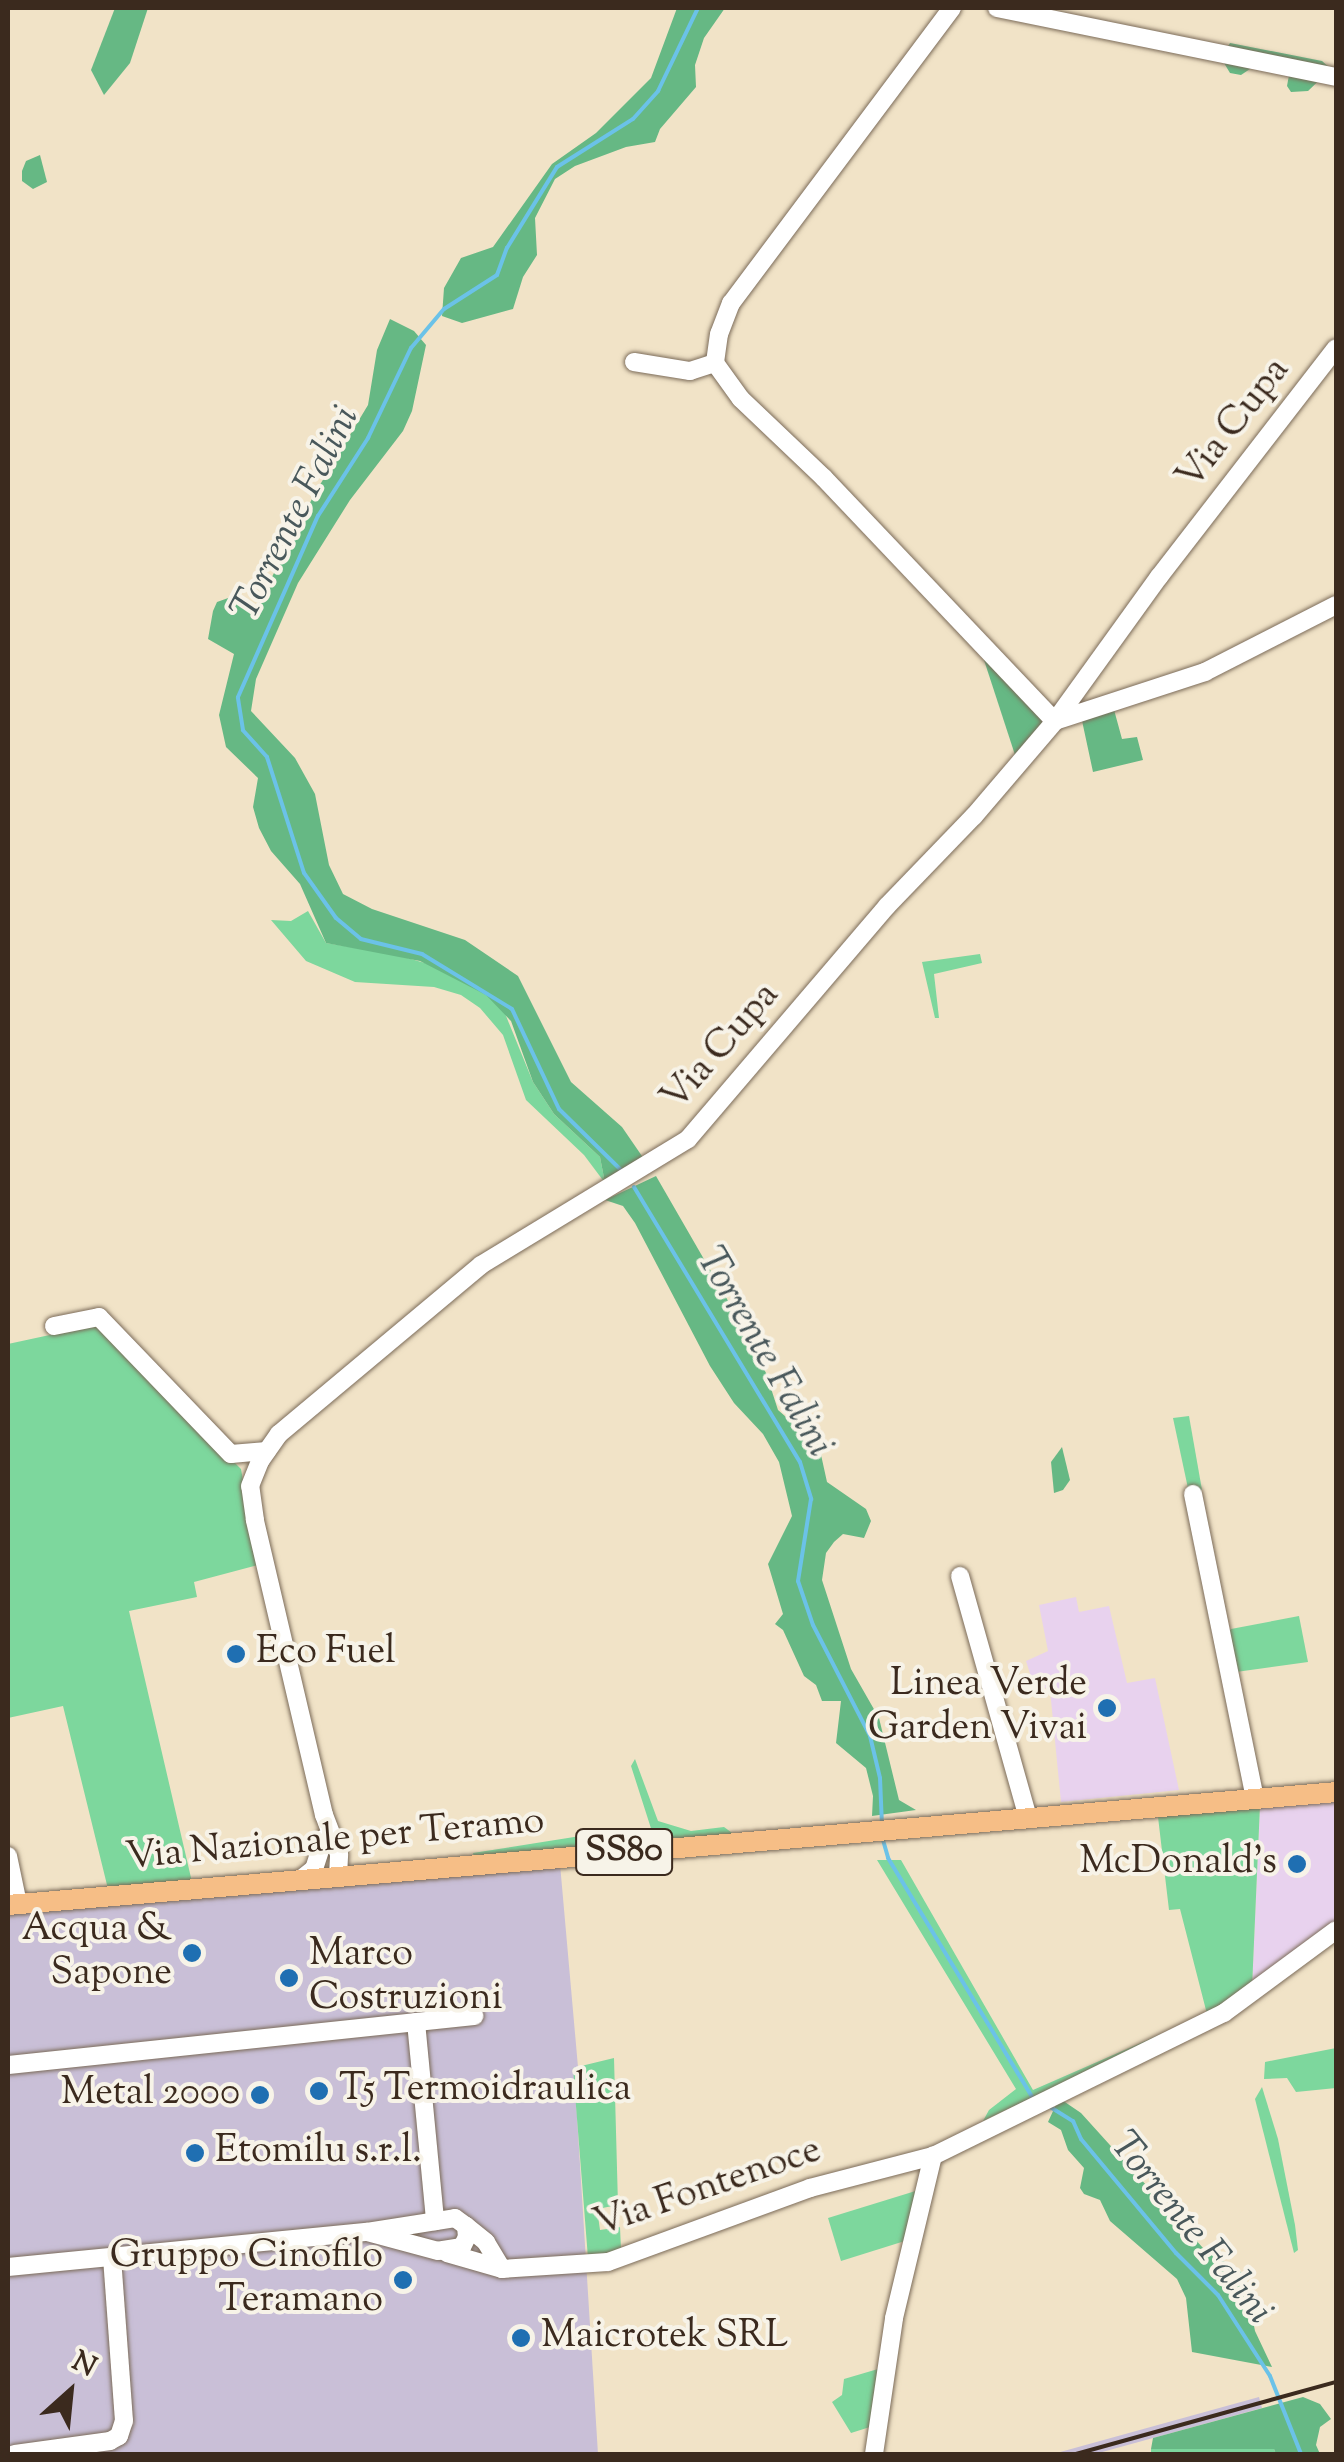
<!DOCTYPE html>
<html>
<head>
<meta charset="utf-8">
<style>
	body { margin:0 }
	#map { position:relative; width:1344px; height:2462px; overflow:hidden; background:#f1e3c7; font-family:"Sorts Mill Goudy",serif }
	div>[style] { position:absolute }
	[style*='--x'] { left:calc(var(--x)*1px); top:calc(var(--y)*1px); width:calc(var(--w)*1px); rotate:calc(var(--a)*1deg) }
	.built>* { inset:0; background:#e8d2ee }
	.industrial>* { inset:0; background:#c9bfd7 }
	.green>* { inset:0; background:#7dd79d }
	.forest>* { inset:0; background:#66b884 }
	.stream>* { height:4px; margin:-2px; padding:0 2px; transform-origin:2px; border-radius:2px; background:#6bc2e8 }
	.roads { filter:drop-shadow(0 0 2px #7b6b59) drop-shadow(0 0 2px #7b6b59) }
	.minor>* { height:18px; margin:-9px; padding:0 9px; transform-origin:9px; border-radius:9px; background:#fff }
	.major>* { height:20px; margin:-10px; padding:0 10px; transform-origin:10px; border-radius:10px; background:#f6be86 }
	.rail>* { height:4px; margin:-2px; padding:0 2px; transform-origin:2px; border-radius:2px; background:#3b2a1e }
	.dots>* { width:28px; height:28px; translate:-50% -50%; box-sizing:border-box; border:5px solid #f7f3e8; border-radius:50% }
	span { translate:-50% -50%; white-space:nowrap; text-align:center; line-height:1.15; -webkit-text-stroke:8px #f7f3e8; paint-order:stroke }
	.shield-label span { padding:2px 8px; background:#f7f3e8; border:2px solid; border-radius:8px; -webkit-text-stroke-width:0 }
	.shield-label { font-size:35px; color:#3b2a1e; font-weight:700 }
	.street-label { font-size:38px; color:#3b2a1e }
	.poi-label { font-size:38px; color:#3b2a1e }
	.left { translate:0 -50%; text-align:left }
	.right { translate:-100% -50%; text-align:right }
	.water-label { font-size:40px; color:#49585b; font-style:italic }
	.frame { position:absolute; inset:0; border:10px solid #3b2a1e; pointer-events:none }
	.north { position:absolute; left:20px; top:2342px; width:100px; height:100px; -webkit-text-stroke:8px #f7f3e8; paint-order:stroke; rotate:27deg; font-size:28px; font-weight:700; line-height:40px; text-align:center; color:#3b2a1e }
	.north::after { content:''; display:block; margin:auto; width:35px; height:45px; background:#3b2a1e; clip-path:polygon(50% 0,100% 100%,50% 72%,0 100%) }
</style>
</head>
<body>
<div id="map">
	<div class="built">
		<div style="clip-path:polygon(1076px 1597px,1079px 1612px,1109px 1606px,1127px 1683px,1155px 1678px,1179px 1790px,1061px 1802px,1050px 1690px,1033px 1683px,1026px 1661px,1048px 1651px,1039px 1605px)"></div>
		<div style="clip-path:polygon(1336px 1799px,1336px 1923px,1252px 1988px,1260px 1805px)"></div>
	</div>
	<div class="industrial">
		<div style="clip-path:polygon(560px 1864px,578px 2067px,574px 2068px,598px 2454px,8px 2454px,8px 1911px)"></div>
		<div style="clip-path:polygon(1259px 2397px,1262px 2408px,1095px 2454px,1053px 2454px)"></div>
	</div>
	<div class="green">
		<div style="clip-path:polygon(308px 911px,326px 943px,394px 954px,435px 966px,487px 995px,504px 1011px,533px 1082px,554px 1114px,600px 1157px,605px 1183px,584px 1155px,526px 1100px,503px 1035px,480px 1008px,461px 995px,434px 987px,355px 982px,306px 961px,271px 920px,291px 921px)"></div>
		<div style="clip-path:polygon(980px 954px,982px 963px,934px 974px,939px 1018px,935px 1018px,922px 962px)"></div>
		<div style="clip-path:polygon(96px 1325px,241px 1469px,258px 1565px,194px 1582px,197px 1597px,129px 1611px,192px 1882px,108px 1889px,63px 1706px,8px 1718px,8px 1344px)"></div>
		<div style="clip-path:polygon(1189px 1416px,1202px 1490px,1189px 1493px,1173px 1418px)"></div>
		<div style="clip-path:polygon(1299px 1616px,1308px 1662px,1236px 1672px,1228px 1634px,1231px 1629px)"></div>
		<div style="clip-path:polygon(635px 1759px,658px 1821px,691px 1831px,724px 1827px,735px 1835px,656px 1844px,631px 1766px)"></div>
		<div style="clip-path:polygon(1260px 1805px,1252px 1988px,1207px 2014px,983px 2121px,989px 2110px,1016px 2089px,877px 1860px,901px 1860px,1033px 2090px,1207px 2014px,1180px 1909px,1169px 1910px,1158px 1817px)"></div>
		<div style="clip-path:polygon(644px 1831px,647px 1843px,474px 1857px,473px 1853px,593px 1834px,631px 1835px)"></div>
		<div style="clip-path:polygon(1336px 2048px,1336px 2088px,1296px 2092px,1287px 2078px,1264px 2079px,1265px 2062px)"></div>
		<div style="clip-path:polygon(614px 2058px,618px 2205px,597px 2209px,600px 2230px,620px 2227px,621px 2249px,588px 2258px,573px 2068px)"></div>
		<div style="clip-path:polygon(1262px 2087px,1278px 2139px,1295px 2225px,1298px 2250px,1294px 2253px,1255px 2099px)"></div>
		<div style="clip-path:polygon(922px 2189px,908px 2240px,841px 2261px,828px 2218px)"></div>
		<div style="clip-path:polygon(878px 2369px,870px 2427px,851px 2433px,832px 2402px,842px 2395px,844px 2379px)"></div>
		<div style="clip-path:polygon(1186px 2446px,1274px 2449px,1276px 2454px,1151px 2454px,1151px 2449px)"></div>
	</div>
	<div class="forest">
		<div style="clip-path:polygon(115px 8px,148px 8px,130px 63px,104px 95px,91px 70px)"></div>
		<div style="clip-path:polygon(677px 8px,725px 8px,704px 38px,695px 65px,696px 87px,660px 129px,655px 142px,626px 147px,575px 166px,555px 179px,535px 218px,537px 255px,523px 277px,513px 309px,462px 323px,442px 316px,444px 288px,461px 258px,493px 247px,552px 164px,596px 133px,651px 78px)"></div>
		<div style="clip-path:polygon(1230px 43px,1322px 61px,1331px 69px,1308px 91px,1291px 92px,1287px 86px,1289px 75px,1253px 67px,1241px 75px,1230px 73px,1221px 58px)"></div>
		<div style="clip-path:polygon(40px 155px,47px 182px,33px 189px,22px 181px,22px 171px,26px 161px)"></div>
		<div style="clip-path:polygon(390px 319px,414px 331px,426px 345px,412px 411px,403px 431px,350px 500px,298px 583px,256px 679px,251px 711px,295px 758px,315px 794px,329px 865px,343px 894px,372px 909px,465px 940px,518px 976px,571px 1082px,622px 1127px,644px 1159px,605px 1183px,600px 1157px,554px 1114px,533px 1082px,511px 1021px,486px 995px,420px 961px,326px 943px,300px 884px,271px 851px,259px 828px,253px 807px,258px 778px,226px 747px,219px 715px,234px 654px,208px 639px,213px 611px,217px 602px,231px 597px,253px 614px,315px 493px,368px 405px,377px 350px)"></div>
		<div style="clip-path:polygon(985px 652px,1049px 719px,1016px 758px,984px 660px)"></div>
		<div style="clip-path:polygon(1113px 706px,1122px 739px,1137px 737px,1143px 760px,1093px 772px,1081px 716px)"></div>
		<div style="clip-path:polygon(656px 1176px,731px 1306px,766px 1373px,778px 1410px,794px 1424px,814px 1423px,827px 1482px,866px 1509px,871px 1521px,864px 1538px,843px 1534px,834px 1542px,826px 1553px,822px 1580px,851px 1669px,879px 1718px,899px 1800px,916px 1810px,872px 1816px,873px 1796px,866px 1768px,836px 1743px,841px 1701px,822px 1701px,816px 1685px,804px 1676px,783px 1630px,775px 1624px,783px 1614px,768px 1564px,792px 1516px,779px 1462px,763px 1434px,734px 1403px,710px 1366px,635px 1223px,623px 1206px,605px 1200px)"></div>
		<div style="clip-path:polygon(1062px 1447px,1070px 1480px,1063px 1490px,1054px 1493px,1051px 1462px)"></div>
		<div style="clip-path:polygon(1059px 2098px,1081px 2113px,1203px 2248px,1244px 2274px,1255px 2331px,1272px 2367px,1192px 2352px,1186px 2298px,1177px 2279px,1110px 2221px,1100px 2200px,1084px 2194px,1080px 2188px,1084px 2168px,1068px 2150px,1061px 2130px,1048px 2122px)"></div>
		<div style="clip-path:polygon(1303px 2397px,1320px 2404px,1331px 2419px,1320px 2427px,1316px 2445px,1320px 2454px,1276px 2454px,1274px 2449px,1151px 2449px,1153px 2438px)"></div>
	</div>
	<div class="stream">
		<div style="--x:621;--y:1170;--w:87;--a:-135.5"></div>
		<div style="--x:559;--y:1109;--w:110;--a:-115.2"></div>
		<div style="--x:512;--y:1009;--w:105;--a:-148.6"></div>
		<div style="--x:422;--y:954;--w:63;--a:-166.2"></div>
		<div style="--x:361;--y:939;--w:33;--a:-140"></div>
		<div style="--x:336;--y:918;--w:55;--a:-125.4"></div>
		<div style="--x:304;--y:873;--w:122;--a:-107.7"></div>
		<div style="--x:267;--y:757;--w:36;--a:-132"></div>
		<div style="--x:243;--y:730;--w:33;--a:-99"></div>
		<div style="--x:238;--y:697;--w:198;--a:-66.2"></div>
		<div style="--x:318;--y:516;--w:93;--a:-57.3"></div>
		<div style="--x:368;--y:438;--w:100;--a:-64.5"></div>
		<div style="--x:411;--y:348;--w:51;--a:-49.8"></div>
		<div style="--x:444;--y:309;--w:63;--a:-32.7"></div>
		<div style="--x:497;--y:275;--w:29;--a:-70"></div>
		<div style="--x:507;--y:248;--w:95;--a:-58.3"></div>
		<div style="--x:557;--y:167;--w:90;--a:-32.3"></div>
		<div style="--x:633;--y:119;--w:38;--a:-48"></div>
		<div style="--x:658;--y:91;--w:92;--a:-64.3"></div>
		<div style="--x:634;--y:1187;--w:321;--a:58.9"></div>
		<div style="--x:800;--y:1462;--w:39;--a:73"></div>
		<div style="--x:811;--y:1499;--w:83;--a:99"></div>
		<div style="--x:798;--y:1581;--w:46;--a:71.2"></div>
		<div style="--x:813;--y:1625;--w:125;--a:62.8"></div>
		<div style="--x:870;--y:1736;--w:43;--a:76.6"></div>
		<div style="--x:880;--y:1778;--w:47;--a:87.6"></div>
		<div style="--x:883;--y:1840;--w:19;--a:74"></div>
		<div style="--x:888;--y:1858;--w:279;--a:58.9"></div>
		<div style="--x:1047;--y:2105;--w:31;--a:32"></div>
		<div style="--x:1073;--y:2121;--w:20;--a:66"></div>
		<div style="--x:1081;--y:2139;--w:148;--a:50.2"></div>
		<div style="--x:1176;--y:2253;--w:59;--a:45"></div>
		<div style="--x:1218;--y:2295;--w:96;--a:57.3"></div>
		<div style="--x:1270;--y:2376;--w:84;--a:68.3"></div>
	</div>
	<div class="roads">
		<div class="minor">
			<div style="--x:952;--y:8;--w:369;--a:126.8"></div>
			<div style="--x:731;--y:303;--w:33;--a:111"></div>
			<div style="--x:719;--y:334;--w:29;--a:98"></div>
			<div style="--x:715;--y:363;--w:44;--a:54.2"></div>
			<div style="--x:741;--y:399;--w:115;--a:43.6"></div>
			<div style="--x:824;--y:478;--w:335;--a:46.5"></div>
			<div style="--x:1055;--y:721;--w:158;--a:-18.1"></div>
			<div style="--x:1205;--y:672;--w:147;--a:-27.1"></div>
			<div style="--x:997;--y:8;--w:346;--a:11.5"></div>
			<div style="--x:634;--y:362;--w:57;--a:9.1"></div>
			<div style="--x:690;--y:371;--w:26;--a:-18"></div>
			<div style="--x:54;--y:1326;--w:46;--a:-11.3"></div>
			<div style="--x:99;--y:1317;--w:190;--a:46.1"></div>
			<div style="--x:231;--y:1454;--w:36;--a:-5"></div>
			<div style="--x:1193;--y:1494;--w:311;--a:78.5"></div>
			<div style="--x:960;--y:1576;--w:251;--a:74.3"></div>
			<div style="--x:8;--y:1856;--w:49;--a:78.2"></div>
			<div style="--x:338;--y:1876;--w:22;--a:-87"></div>
			<div style="--x:339;--y:1854;--w:42;--a:-111"></div>
			<div style="--x:324;--y:1815;--w:303;--a:-103.2"></div>
			<div style="--x:255;--y:1520;--w:34;--a:-98"></div>
			<div style="--x:250;--y:1486;--w:27;--a:-68"></div>
			<div style="--x:260;--y:1461;--w:33;--a:-55"></div>
			<div style="--x:279;--y:1434;--w:263;--a:-39.9"></div>
			<div style="--x:481;--y:1265;--w:242;--a:-31.3"></div>
			<div style="--x:688;--y:1139;--w:306;--a:-49.5"></div>
			<div style="--x:887;--y:906;--w:125;--a:-46"></div>
			<div style="--x:974;--y:816;--w:125;--a:-49.5"></div>
			<div style="--x:1055;--y:721;--w:178;--a:-54.2"></div>
			<div style="--x:1159;--y:577;--w:289;--a:-52.3"></div>
			<div style="--x:301;--y:1879;--w:16;--a:-38"></div>
			<div style="--x:314;--y:1869;--w:32;--a:-72"></div>
			<div style="--x:416;--y:2022;--w:200;--a:84.5"></div>
			<div style="--x:8;--y:2065;--w:469;--a:-6"></div>
			<div style="--x:447;--y:2253;--w:57;--a:16.2"></div>
			<div style="--x:502;--y:2269;--w:31;--a:-121"></div>
			<div style="--x:486;--y:2242;--w:26;--a:-141"></div>
			<div style="--x:8;--y:2267;--w:361;--a:-5.6"></div>
			<div style="--x:367;--y:2232;--w:89;--a:-9"></div>
			<div style="--x:455;--y:2218;--w:14;--a:36"></div>
			<div style="--x:466;--y:2226;--w:11;--a:85"></div>
			<div style="--x:467;--y:2237;--w:11;--a:117"></div>
			<div style="--x:462;--y:2247;--w:24;--a:171"></div>
			<div style="--x:438;--y:2251;--w:73;--a:-165"></div>
			<div style="--x:502;--y:2269;--w:106;--a:-3.8"></div>
			<div style="--x:608;--y:2262;--w:215;--a:-20.1"></div>
			<div style="--x:810;--y:2188;--w:127;--a:-14.6"></div>
			<div style="--x:933;--y:2156;--w:324;--a:-26.2"></div>
			<div style="--x:1224;--y:2013;--w:139;--a:-36.5"></div>
			<div style="--x:15;--y:2454;--w:96;--a:-7.8"></div>
			<div style="--x:110;--y:2441;--w:10;--a:-29"></div>
			<div style="--x:119;--y:2436;--w:16;--a:-72"></div>
			<div style="--x:124;--y:2421;--w:164;--a:-94.2"></div>
			<div style="--x:874;--y:2454;--w:137;--a:-81.6"></div>
			<div style="--x:894;--y:2318;--w:167;--a:-76.5"></div>
		</div>
		<div class="major">
			<div style="--x:8;--y:1905;--w:1333;--a:-4.86"></div>
		</div>
	</div>
	<div class="rail">
		<div style="--x:1076;--y:2454;--w:270;--a:-15.5"></div>
	</div>
	<div class="dots">
		<div style="left:236px;top:1654px;background:#1f6fb2"></div>
		<div style="left:1107px;top:1708px;background:#1f6fb2"></div>
		<div style="left:1297px;top:1864px;background:#1f6fb2"></div>
		<div style="left:192px;top:1953px;background:#1f6fb2"></div>
		<div style="left:289px;top:1978px;background:#1f6fb2"></div>
		<div style="left:319px;top:2091px;background:#1f6fb2"></div>
		<div style="left:260px;top:2095px;background:#1f6fb2"></div>
		<div style="left:195px;top:2153px;background:#1f6fb2"></div>
		<div style="left:403px;top:2280px;background:#1f6fb2"></div>
		<div style="left:521px;top:2338px;background:#1f6fb2"></div>
	</div>
	<div class="shield-label">
		<span style="left:624px;top:1852px">SS80</span>
	</div>
	<div class="street-label">
		<span style="left:1235px;top:425px;rotate:-52deg">Via Cupa</span>
		<span style="left:722px;top:1048px;rotate:-49deg">Via Cupa</span>
		<span style="left:335px;top:1841px;rotate:-5deg">Via Nazionale per Teramo</span>
		<span style="left:708px;top:2189px;rotate:-19deg">Via Fontenoce</span>
	</div>
	<div class="poi-label">
		<span class="left" style="left:256px;top:1654px">Eco Fuel</span>
		<span class="right" style="left:1087px;top:1708px">Linea Verde<br>Garden Vivai</span>
		<span class="right" style="left:1277px;top:1864px">McDonald's</span>
		<span class="right" style="left:172px;top:1953px">Acqua &amp;<br>Sapone</span>
		<span class="left" style="left:309px;top:1978px">Marco<br>Costruzioni</span>
		<span class="left" style="left:339px;top:2091px">T5 Termoidraulica</span>
		<span class="right" style="left:240px;top:2095px">Metal 2000</span>
		<span class="left" style="left:215px;top:2153px">Etomilu s.r.l.</span>
		<span class="right" style="left:383px;top:2280px">Gruppo Cinofilo<br>Teramano</span>
		<span class="left" style="left:541px;top:2338px">Maicrotek SRL</span>
	</div>
	<div class="water-label">
		<span style="left:297px;top:514px;rotate:-63deg">Torrente Falini</span>
		<span style="left:763px;top:1353px;rotate:60deg">Torrente Falini</span>
		<span style="left:1190px;top:2229px;rotate:51deg">Torrente Falini</span>
	</div>
	<div class="frame"></div>
	<div class="north">N</div>
</div>
</body>
</html>
